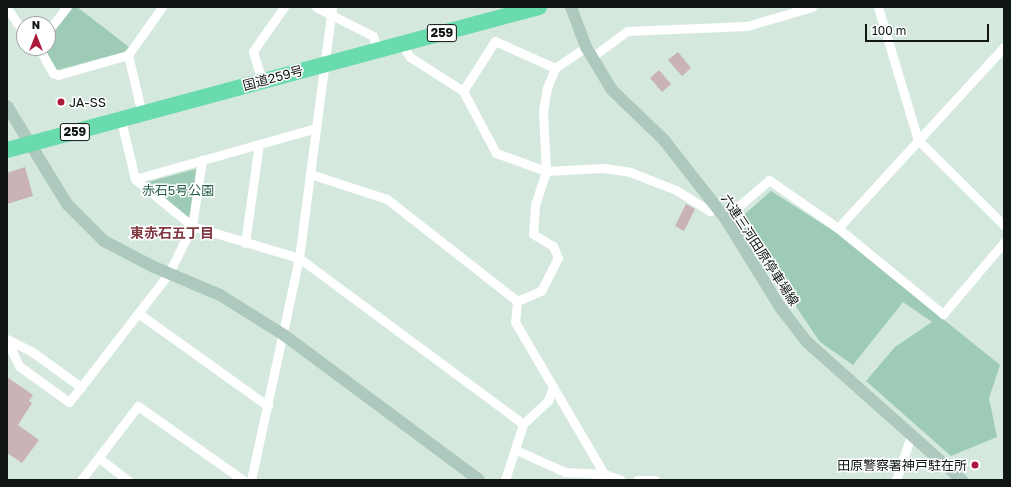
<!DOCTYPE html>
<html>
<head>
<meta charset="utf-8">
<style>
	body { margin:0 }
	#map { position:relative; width:1011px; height:487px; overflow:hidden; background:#d4e8de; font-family:"Golos Text","Noto Sans JP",sans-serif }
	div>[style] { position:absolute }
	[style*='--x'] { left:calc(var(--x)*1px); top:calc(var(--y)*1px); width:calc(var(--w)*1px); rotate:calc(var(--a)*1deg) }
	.green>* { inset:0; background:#9dcbb5 }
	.building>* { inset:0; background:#cab3b4 }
	.street>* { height:9px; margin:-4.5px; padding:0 4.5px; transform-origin:4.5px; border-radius:4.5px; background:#fff }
	.secondary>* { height:12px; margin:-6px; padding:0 6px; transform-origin:6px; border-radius:6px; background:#adc9be }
	.highway>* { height:16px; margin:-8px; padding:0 8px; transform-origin:8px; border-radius:8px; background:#6adbac }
	.dots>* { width:11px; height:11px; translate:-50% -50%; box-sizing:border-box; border:2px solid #fff; border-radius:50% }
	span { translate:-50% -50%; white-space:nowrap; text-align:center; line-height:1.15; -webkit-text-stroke:3px #fff; paint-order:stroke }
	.shield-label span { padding:1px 3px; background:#fff; border:1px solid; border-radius:3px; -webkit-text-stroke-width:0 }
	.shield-label { font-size:12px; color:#0f1613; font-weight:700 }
	.street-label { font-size:13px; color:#0f1613 }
	.poi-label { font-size:13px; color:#0f1613 }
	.left { translate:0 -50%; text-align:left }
	.right { translate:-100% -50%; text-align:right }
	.park-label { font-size:13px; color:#255e47 }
	.neighbourhood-label { font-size:14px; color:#803740; font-weight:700 }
	.frame { position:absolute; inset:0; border:8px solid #0f1613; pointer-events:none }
	.north { position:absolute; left:16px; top:16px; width:40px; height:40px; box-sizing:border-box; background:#fff; border:1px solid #9fa2a1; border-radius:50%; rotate:0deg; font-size:11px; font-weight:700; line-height:16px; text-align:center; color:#0f1613 }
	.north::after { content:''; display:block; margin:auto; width:14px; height:18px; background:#ac173c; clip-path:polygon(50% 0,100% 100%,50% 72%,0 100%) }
	.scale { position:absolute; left:865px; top:24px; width:124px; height:18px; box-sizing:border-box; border:2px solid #0f1613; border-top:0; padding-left:5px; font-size:12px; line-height:14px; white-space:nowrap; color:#0f1613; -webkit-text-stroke:3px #fff; paint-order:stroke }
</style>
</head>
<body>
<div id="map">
	<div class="green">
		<div style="clip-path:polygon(71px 7px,77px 7px,129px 47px,124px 52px,57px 70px,44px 48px,48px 48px,48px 36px)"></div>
		<div style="clip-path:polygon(196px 169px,191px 221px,144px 183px)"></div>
		<div style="clip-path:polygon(771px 191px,835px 232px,1000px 365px,989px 398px,997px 437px,951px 456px,866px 381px,895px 347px,932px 322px,903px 302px,853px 365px,820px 342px,738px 220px)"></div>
	</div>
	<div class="building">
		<div style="clip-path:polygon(678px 52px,691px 68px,682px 76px,668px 60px)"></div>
		<div style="clip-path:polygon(659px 70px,671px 84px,662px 92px,650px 78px)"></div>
		<div style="clip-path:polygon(25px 167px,33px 196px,7px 204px,7px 173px)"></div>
		<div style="clip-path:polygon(686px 204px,695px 209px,684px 231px,675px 226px)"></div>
		<div style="clip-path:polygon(7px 377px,33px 395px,29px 401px,32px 403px,18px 425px,39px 440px,22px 463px,7px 453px)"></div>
	</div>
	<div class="street">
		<div style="--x:316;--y:7;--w:64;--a:27"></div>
		<div style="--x:373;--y:36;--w:16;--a:72"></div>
		<div style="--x:878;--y:7;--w:139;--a:73.3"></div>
		<div style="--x:918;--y:140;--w:121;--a:44.7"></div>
		<div style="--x:7;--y:8;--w:30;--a:56"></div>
		<div style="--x:48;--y:31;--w:31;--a:-52"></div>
		<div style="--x:401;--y:44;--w:16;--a:55"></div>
		<div style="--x:410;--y:57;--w:63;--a:32.7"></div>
		<div style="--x:463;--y:91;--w:70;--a:62"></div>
		<div style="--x:496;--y:153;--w:53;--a:19.8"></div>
		<div style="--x:546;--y:171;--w:57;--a:-3"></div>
		<div style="--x:603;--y:168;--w:27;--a:8"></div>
		<div style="--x:630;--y:172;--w:49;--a:21.4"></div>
		<div style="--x:676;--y:190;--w:40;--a:32"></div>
		<div style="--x:710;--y:211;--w:7;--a:-45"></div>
		<div style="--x:39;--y:48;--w:29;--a:61"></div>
		<div style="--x:53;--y:73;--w:5;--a:22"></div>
		<div style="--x:58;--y:75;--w:73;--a:-15.9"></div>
		<div style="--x:128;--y:55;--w:59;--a:-54.7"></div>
		<div style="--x:128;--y:55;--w:61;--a:76.7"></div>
		<div style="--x:592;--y:57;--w:44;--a:-36.6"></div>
		<div style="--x:627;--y:31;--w:120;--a:-2.4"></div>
		<div style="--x:747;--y:26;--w:68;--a:-16.3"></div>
		<div style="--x:262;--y:81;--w:31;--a:-107"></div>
		<div style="--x:253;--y:51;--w:54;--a:-54.8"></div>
		<div style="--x:463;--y:91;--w:59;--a:-57.4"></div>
		<div style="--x:495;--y:41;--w:66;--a:24.2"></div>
		<div style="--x:121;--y:120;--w:61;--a:76.7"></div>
		<div style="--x:135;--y:179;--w:74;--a:39.5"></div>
		<div style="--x:192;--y:226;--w:112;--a:16.7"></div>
		<div style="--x:299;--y:258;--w:279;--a:36.5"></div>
		<div style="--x:310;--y:174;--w:81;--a:18"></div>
		<div style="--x:387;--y:199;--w:165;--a:38.1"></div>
		<div style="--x:135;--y:179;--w:188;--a:-15.7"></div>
		<div style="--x:725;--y:218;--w:58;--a:-40.8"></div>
		<div style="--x:769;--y:180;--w:84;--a:34.8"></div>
		<div style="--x:838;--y:228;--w:136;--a:39.3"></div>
		<div style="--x:943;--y:314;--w:94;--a:-49.7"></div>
		<div style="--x:838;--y:228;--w:246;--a:-47.5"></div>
		<div style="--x:245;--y:243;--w:100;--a:-82"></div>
		<div style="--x:517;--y:301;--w:26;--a:-23"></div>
		<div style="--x:541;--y:291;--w:37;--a:-63"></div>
		<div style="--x:558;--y:258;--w:13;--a:-113"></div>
		<div style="--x:553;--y:246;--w:23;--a:-149"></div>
		<div style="--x:533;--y:234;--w:29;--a:-86"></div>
		<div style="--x:535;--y:205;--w:36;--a:-72"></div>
		<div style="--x:546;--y:171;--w:60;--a:-92.9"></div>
		<div style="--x:543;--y:111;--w:23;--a:-80"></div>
		<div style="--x:547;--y:88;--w:22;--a:-68"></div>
		<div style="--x:555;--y:68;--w:37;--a:-34"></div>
		<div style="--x:517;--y:301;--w:21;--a:95"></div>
		<div style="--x:515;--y:322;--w:176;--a:59.6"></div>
		<div style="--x:138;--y:313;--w:160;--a:35.6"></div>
		<div style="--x:7;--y:339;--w:27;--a:27"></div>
		<div style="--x:31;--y:351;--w:62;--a:35.8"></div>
		<div style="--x:81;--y:387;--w:19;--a:129"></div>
		<div style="--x:69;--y:402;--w:62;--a:-144.2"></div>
		<div style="--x:19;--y:366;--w:29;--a:-115"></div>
		<div style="--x:81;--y:387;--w:144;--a:-52.3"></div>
		<div style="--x:169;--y:273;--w:52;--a:-63.9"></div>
		<div style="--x:192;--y:226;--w:67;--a:-81.4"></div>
		<div style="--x:516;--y:450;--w:54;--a:24.2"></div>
		<div style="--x:565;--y:472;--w:39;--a:3"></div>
		<div style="--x:604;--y:474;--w:18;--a:19"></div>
		<div style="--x:99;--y:458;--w:36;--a:38"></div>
		<div style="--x:81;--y:480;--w:93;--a:-52.4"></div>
		<div style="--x:138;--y:406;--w:128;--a:35.2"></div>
		<div style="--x:251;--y:480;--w:227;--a:-77.8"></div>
		<div style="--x:299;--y:258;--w:253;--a:-82.5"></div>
		<div style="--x:505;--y:480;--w:59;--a:-72.2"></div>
		<div style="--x:523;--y:424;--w:34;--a:-43"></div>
		<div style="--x:548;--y:401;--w:15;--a:-70"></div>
		<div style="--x:637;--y:480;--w:18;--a:0"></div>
		<div style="--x:896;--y:480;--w:46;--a:-71.2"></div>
	</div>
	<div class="secondary">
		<div style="--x:571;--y:7;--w:43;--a:69.4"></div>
		<div style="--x:586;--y:47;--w:50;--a:58.8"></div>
		<div style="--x:612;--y:90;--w:72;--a:43.9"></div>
		<div style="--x:664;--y:140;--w:99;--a:52"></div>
		<div style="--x:725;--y:218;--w:105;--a:58.3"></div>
		<div style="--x:780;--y:307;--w:44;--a:52.4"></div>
		<div style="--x:807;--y:342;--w:208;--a:41.7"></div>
		<div style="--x:7;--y:106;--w:115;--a:58.5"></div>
		<div style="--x:67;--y:204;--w:52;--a:45"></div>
		<div style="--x:104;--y:241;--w:56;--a:27.5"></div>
		<div style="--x:154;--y:267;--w:72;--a:23"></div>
		<div style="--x:220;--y:295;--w:75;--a:32"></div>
		<div style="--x:284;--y:335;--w:243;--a:36.6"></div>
	</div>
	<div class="highway">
		<div style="--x:7;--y:150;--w:551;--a:-15.05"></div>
	</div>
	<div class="dots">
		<div style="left:61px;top:102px;background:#ac173c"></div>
		<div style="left:975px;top:465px;background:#ac173c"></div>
	</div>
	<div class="shield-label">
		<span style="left:442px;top:33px">259</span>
		<span style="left:75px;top:132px">259</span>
	</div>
	<div class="street-label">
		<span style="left:273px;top:78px;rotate:-15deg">国道259号</span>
		<span style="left:760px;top:250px;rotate:57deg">六連三河田原停車場線</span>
	</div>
	<div class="poi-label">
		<span class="left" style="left:69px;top:102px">JA-SS</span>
		<span class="right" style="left:967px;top:465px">田原警察署神戸駐在所</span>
	</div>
	<div class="park-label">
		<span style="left:178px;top:190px">赤石5号公園</span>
	</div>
	<div class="neighbourhood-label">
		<span style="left:172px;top:233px">東赤石五丁目</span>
	</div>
	<div class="frame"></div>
	<div class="north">N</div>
	<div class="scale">100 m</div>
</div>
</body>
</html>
